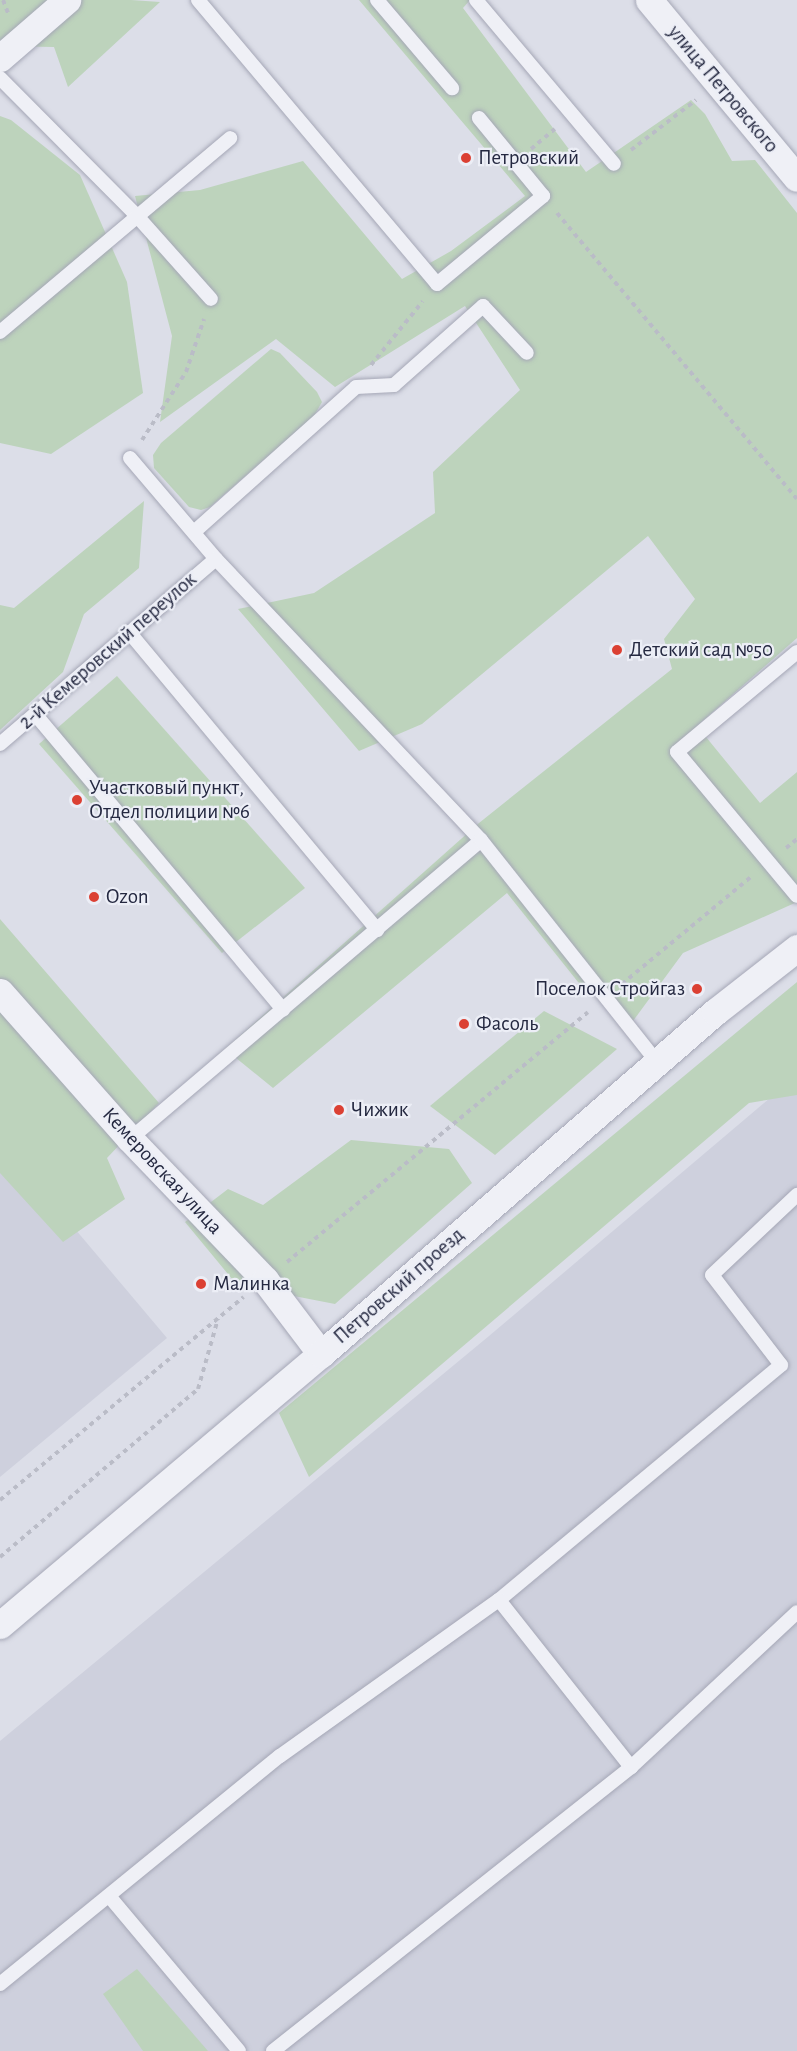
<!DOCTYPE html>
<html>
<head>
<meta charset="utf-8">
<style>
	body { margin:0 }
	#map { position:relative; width:797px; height:2051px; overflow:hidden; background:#dcdee8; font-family:"Alegreya Sans",sans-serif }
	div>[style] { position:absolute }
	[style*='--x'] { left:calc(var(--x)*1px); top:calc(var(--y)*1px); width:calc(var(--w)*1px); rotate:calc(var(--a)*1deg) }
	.built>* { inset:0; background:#ced0dd }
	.green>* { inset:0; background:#bdd3bc }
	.path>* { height:4px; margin-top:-2px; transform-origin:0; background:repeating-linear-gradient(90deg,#babcc7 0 4.5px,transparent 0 9px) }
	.roads { filter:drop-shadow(0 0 2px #a5a7b6) drop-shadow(0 0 2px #a5a7b6) }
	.service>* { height:14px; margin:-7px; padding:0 7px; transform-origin:7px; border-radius:7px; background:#eff0f6 }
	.minor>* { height:27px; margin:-13.5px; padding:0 13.5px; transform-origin:13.5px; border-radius:13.5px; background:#eff0f6 }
	.dots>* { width:16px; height:16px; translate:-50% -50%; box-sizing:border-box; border:3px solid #eceef6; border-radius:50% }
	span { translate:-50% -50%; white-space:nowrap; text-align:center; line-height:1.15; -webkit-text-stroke:4.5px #eceef6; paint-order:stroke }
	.street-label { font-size:21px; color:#242840 }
	.poi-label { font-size:21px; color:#242840 }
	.left { translate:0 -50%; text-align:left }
	.right { translate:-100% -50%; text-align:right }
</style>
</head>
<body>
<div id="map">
	<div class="built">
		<div style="clip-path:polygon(797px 1075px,797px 2051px,0 2051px,0 1741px,489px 1336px)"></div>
		<div style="clip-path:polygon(0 1140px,167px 1338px,0 1477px)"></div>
	</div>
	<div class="green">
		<div style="clip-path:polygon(0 0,131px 0,160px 2px,68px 87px,54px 47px,0 46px)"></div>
		<div style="clip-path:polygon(359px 0,470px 0,463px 8px,586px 172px,691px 100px,705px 114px,732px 161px,755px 160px,797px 213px,797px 638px,697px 726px,760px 803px,797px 772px,797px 902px,683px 953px,633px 1021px,578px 982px,507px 893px,273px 1088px,225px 1049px,479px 823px,672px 669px,664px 639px,695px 599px,648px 536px,422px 724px,359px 751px,238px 609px,314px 593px,435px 513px,433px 472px,520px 390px,465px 306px,335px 387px,276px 339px,160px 422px,172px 336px,135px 196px,200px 190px,303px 161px,402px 279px,451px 251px,525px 196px)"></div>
		<div style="clip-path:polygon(0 116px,11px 120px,80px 175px,127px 282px,143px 393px,51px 454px,0 443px)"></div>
		<div style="clip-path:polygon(271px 349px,280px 353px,317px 392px,322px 402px,314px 416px,210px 507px,201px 510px,189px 507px,154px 468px,153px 455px,161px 443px)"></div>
		<div style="clip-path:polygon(144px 501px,139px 568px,84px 614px,63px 672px,0 730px,0 605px,14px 608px)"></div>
		<div style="clip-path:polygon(117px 676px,305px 888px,222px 953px,39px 744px)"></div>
		<div style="clip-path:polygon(0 919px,159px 1103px,107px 1158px,125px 1199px,63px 1242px,0 1173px)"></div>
		<div style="clip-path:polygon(797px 982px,797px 1095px,749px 1103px,309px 1477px,279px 1413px)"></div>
		<div style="clip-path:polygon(544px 1011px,617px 1049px,495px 1155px,430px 1106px)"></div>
		<div style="clip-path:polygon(351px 1140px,449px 1149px,472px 1183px,335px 1304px,237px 1285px,185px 1222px,228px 1189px,263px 1205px)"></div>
		<div style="clip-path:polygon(137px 1969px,208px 2051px,143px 2051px,103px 1994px)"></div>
	</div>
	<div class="path">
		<div style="--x:3;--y:0;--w:14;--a:69"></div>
		<div style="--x:531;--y:149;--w:31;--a:-40"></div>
		<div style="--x:631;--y:150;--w:82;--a:-37.6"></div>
		<div style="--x:557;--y:213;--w:373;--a:50"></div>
		<div style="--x:371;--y:365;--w:82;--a:-50.9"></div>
		<div style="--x:142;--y:440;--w:81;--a:-57.1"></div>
		<div style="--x:186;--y:372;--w:56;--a:-71.2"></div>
		<div style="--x:786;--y:848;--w:14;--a:-39"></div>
		<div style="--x:622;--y:984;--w:169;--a:-39.7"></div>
		<div style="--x:287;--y:1262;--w:391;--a:-39.7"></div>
		<div style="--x:0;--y:1500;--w:317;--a:-39.8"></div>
		<div style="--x:0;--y:1557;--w:260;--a:-40.3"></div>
		<div style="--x:198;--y:1389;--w:73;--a:-74.1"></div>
	</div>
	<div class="roads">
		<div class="service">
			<div style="--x:198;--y:0;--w:371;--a:49.9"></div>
			<div style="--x:437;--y:284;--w:138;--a:-39.7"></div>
			<div style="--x:543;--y:196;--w:101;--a:-129.4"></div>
			<div style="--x:377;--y:0;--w:116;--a:49.6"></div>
			<div style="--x:476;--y:0;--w:214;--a:49.9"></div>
			<div style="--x:0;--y:78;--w:194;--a:45.2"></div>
			<div style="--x:137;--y:216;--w:111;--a:48.3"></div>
			<div style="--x:0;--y:332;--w:301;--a:-40.1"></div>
			<div style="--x:130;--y:458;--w:133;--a:49.6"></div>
			<div style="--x:216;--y:559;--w:386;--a:46.7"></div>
			<div style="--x:194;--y:532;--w:217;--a:-41.8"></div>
			<div style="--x:356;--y:387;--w:38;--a:-3"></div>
			<div style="--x:394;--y:385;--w:119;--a:-41.6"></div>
			<div style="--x:483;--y:306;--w:64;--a:46.9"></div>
			<div style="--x:129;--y:632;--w:388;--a:50.2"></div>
			<div style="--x:797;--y:652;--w:156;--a:140.2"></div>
			<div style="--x:677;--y:752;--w:187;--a:50.2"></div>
			<div style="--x:35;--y:714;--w:386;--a:50"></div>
			<div style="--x:0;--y:744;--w:284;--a:-40.6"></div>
			<div style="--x:130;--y:1139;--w:461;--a:-40.4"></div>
			<div style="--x:481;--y:840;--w:283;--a:51.6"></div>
			<div style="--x:499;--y:1600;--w:367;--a:-39.8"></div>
			<div style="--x:781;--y:1365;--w:113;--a:-127.5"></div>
			<div style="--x:712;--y:1275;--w:117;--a:-43.3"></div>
			<div style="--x:109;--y:1896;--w:202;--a:50"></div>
			<div style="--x:0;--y:1984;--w:361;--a:-39.2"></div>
			<div style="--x:280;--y:1756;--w:269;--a:-35.5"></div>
			<div style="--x:499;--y:1600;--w:213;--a:51.7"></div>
			<div style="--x:273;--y:2051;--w:457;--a:-38.4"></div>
			<div style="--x:631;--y:1767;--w:227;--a:-43"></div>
		</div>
		<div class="minor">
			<div style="--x:649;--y:0;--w:231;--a:50.3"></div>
			<div style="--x:0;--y:58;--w:89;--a:-40.9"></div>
			<div style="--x:0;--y:992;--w:196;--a:48.5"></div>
			<div style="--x:130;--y:1139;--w:195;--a:46.2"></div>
			<div style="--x:265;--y:1280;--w:93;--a:52.9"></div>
			<div style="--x:0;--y:1625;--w:420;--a:-40.2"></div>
			<div style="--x:321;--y:1354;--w:522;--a:-40.96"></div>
			<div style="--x:715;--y:1012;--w:104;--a:-38"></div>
		</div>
	</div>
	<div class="dots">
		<div style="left:466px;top:158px;background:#db4033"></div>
		<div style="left:617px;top:650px;background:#db4033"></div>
		<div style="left:77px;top:800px;background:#db4033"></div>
		<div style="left:94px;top:897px;background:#db4033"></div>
		<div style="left:697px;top:989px;background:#db4033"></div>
		<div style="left:464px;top:1024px;background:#db4033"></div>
		<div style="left:339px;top:1110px;background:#db4033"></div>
		<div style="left:201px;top:1284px;background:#db4033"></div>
	</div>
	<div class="street-label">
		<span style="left:723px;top:89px;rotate:50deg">улица Петровского</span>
		<span style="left:108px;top:651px;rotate:-41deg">2-й Кемеровский переулок</span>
		<span style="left:162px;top:1171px;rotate:47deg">Кемеровская улица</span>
		<span style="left:399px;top:1286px;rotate:-41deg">Петровский проезд</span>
	</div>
	<div class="poi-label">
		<span class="left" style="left:478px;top:158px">Петровский</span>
		<span class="left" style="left:629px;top:650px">Детский сад №50</span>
		<span class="left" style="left:89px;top:800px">Участковый пункт,<br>Отдел полиции №6</span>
		<span class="left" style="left:106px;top:897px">Ozon</span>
		<span class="right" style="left:685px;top:989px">Поселок Стройгаз</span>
		<span class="left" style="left:476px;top:1024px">Фасоль</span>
		<span class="left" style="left:351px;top:1110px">Чижик</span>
		<span class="left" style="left:213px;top:1284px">Малинка</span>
	</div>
</div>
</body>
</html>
